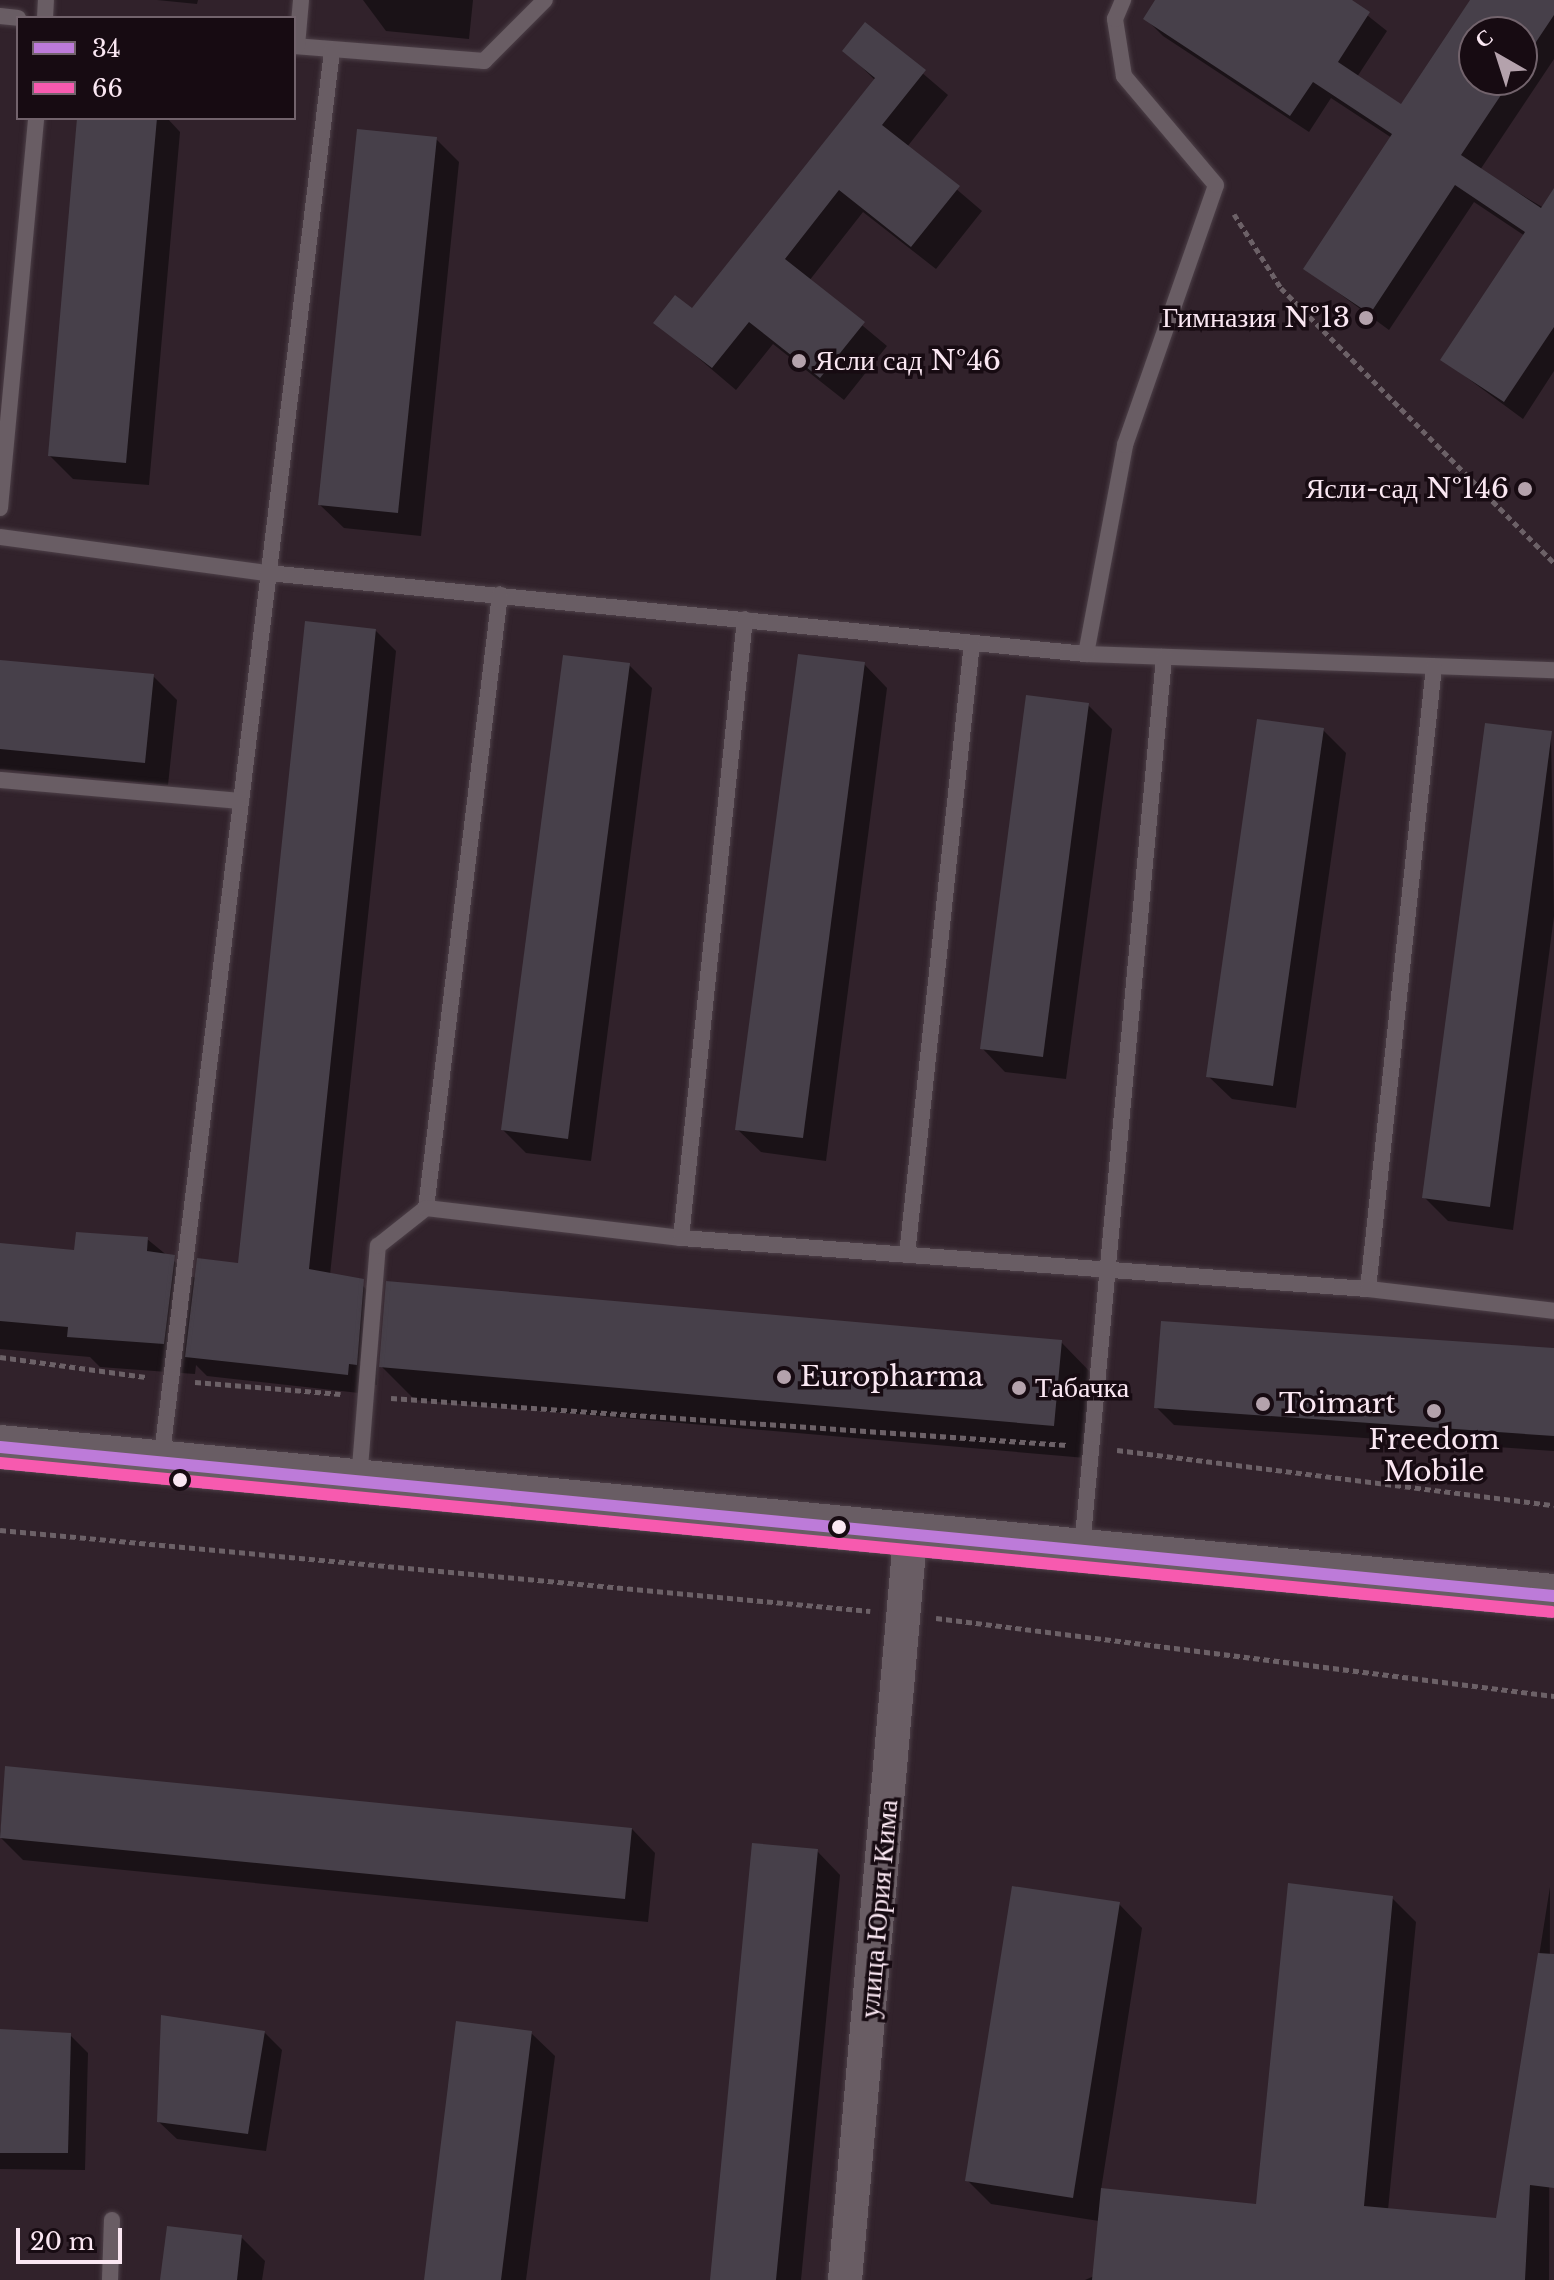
<!DOCTYPE html>
<html>
<head>
<meta charset="utf-8">
<style>
	body { margin:0 }
	#map { position:relative; width:1554px; height:2280px; overflow:hidden; background:#31222b; font-family:"Libre Baskerville",serif }
	div>[style] { position:absolute }
	[style*='--x'] { left:calc(var(--x)*1px); top:calc(var(--y)*1px); width:calc(var(--w)*1px); rotate:calc(var(--a)*1deg) }
	.shadow>* { inset:0; background:#0007 }
	.building>* { inset:0; background:#47404a }
	.path>* { height:5px; margin-top:-2.5px; transform-origin:0; background:repeating-linear-gradient(90deg,#6c6167 0 6px,transparent 0 10px) }
	.roads { filter:drop-shadow(0 0 2px #4d4048) drop-shadow(0 0 2px #4d4048) }
	.lane>* { height:16px; margin:-8px; padding:0 8px; transform-origin:8px; border-radius:8px; background:#695d64 }
	.street>* { height:34px; margin:-17px; padding:0 17px; transform-origin:17px; border-radius:17px; background:#695d64 }
	.secondary>* { height:44px; margin:-22px; padding:0 22px; transform-origin:22px; border-radius:22px; background:#695d64 }
	.bus-1>* { height:12px; margin:-6px; padding:0 6px; transform-origin:6px; border-radius:6px; background:#bd7bd9 }
	.bus-2>* { height:12px; margin:-6px; padding:0 6px; transform-origin:6px; border-radius:6px; background:#f75aaf }
	.dots>* { width:22px; height:22px; translate:-50% -50%; box-sizing:border-box; border:4px solid #170b12; border-radius:50% }
	span { translate:-50% -50%; white-space:nowrap; text-align:center; line-height:1.15; -webkit-text-stroke:7px #170b12; paint-order:stroke }
	.poi-label { font-size:28px; color:#fae7f2 }
	.right { translate:-100% -50%; text-align:right }
	.left { translate:0 -50%; text-align:left }
	.street-label { font-size:28px; color:#fae7f2 }
	.legend { position:absolute; left:16px; top:16px; width:280px; height:104px; box-sizing:border-box; background:#170b12; border:2px solid #72636c; margin:0; padding:10px 14px; list-style:none; font-size:24px; color:#fae7f2 }
	.legend li { display:flex; align-items:center; gap:16px; height:40px }
	.legend b { width:40px; border:2px solid #72636c }
	.north { position:absolute; left:1458px; top:16px; width:80px; height:80px; box-sizing:border-box; background:#170b12; border:2px solid #72636c; border-radius:50%; rotate:321deg; font-size:22px; font-weight:700; line-height:32px; text-align:center; color:#fae7f2 }
	.north::after { content:''; display:block; margin:auto; width:28px; height:36px; background:#b4a2ac; clip-path:polygon(50% 0,100% 100%,50% 72%,0 100%) }
	.scale { position:absolute; left:16px; top:2228px; width:106px; height:36px; box-sizing:border-box; border:4px solid #fae7f2; border-top:0; padding-left:10px; font-size:24px; line-height:28px; white-space:nowrap; color:#fae7f2; -webkit-text-stroke:6px #170b12; paint-order:stroke }
</style>
</head>
<body>
<div id="map">
	<div class="shadow">
		<div style="clip-path:polygon(157px 0,198px 0,197px 4px)"></div>
		<div style="clip-path:polygon(363px 0,473px 0,469px 39px,386px 31px)"></div>
		<div style="clip-path:polygon(evenodd,1157px 0,1348px 0,1387px 31px,1357px 77px,1402px 107px,1473px 0,1554px 0,1554px 59px,1480px 170px,1554px 214px,1554px 371px,1523px 419px,1443px 360px,1525px 236px,1474px 202px,1389px 330px,1306px 269px,1392px 138px,1331px 98px,1309px 132px,1163px 36px,1145px 18px,1157px 0,1474px 32px,1522px 32px,1522px 80px,1474px 80px,1474px 32px)"></div>
		<div style="clip-path:polygon(866px 25px,948px 95px,907px 147px,982px 211px,936px 269px,863px 212px,809px 281px,887px 346px,844px 400px,773px 344px,736px 390px,656px 322px,692px 311px,875px 80px,845px 51px)"></div>
		<div style="clip-path:polygon(79px 118px,167px 118px,180px 132px,149px 485px,73px 479px,50px 456px)"></div>
		<div style="clip-path:polygon(436px 139px,459px 162px,421px 536px,344px 528px,320px 505px)"></div>
		<div style="clip-path:polygon(375px 630px,396px 651px,330px 1275px,358px 1281px,378px 1301px,377px 1385px,369px 1384px,368px 1394px,207px 1376px,196px 1365px,195px 1374px,100px 1367px,90px 1357px,0 1349px,0 1245px,76px 1252px,147px 1239px,196px 1279px,240px 1265px)"></div>
		<div style="clip-path:polygon(0 662px,153px 676px,177px 700px,168px 785px,0 769px)"></div>
		<div style="clip-path:polygon(864px 664px,887px 688px,826px 1161px,761px 1152px,737px 1129px)"></div>
		<div style="clip-path:polygon(629px 665px,652px 688px,591px 1161px,526px 1153px,503px 1130px)"></div>
		<div style="clip-path:polygon(1088px 705px,1112px 729px,1066px 1079px,1005px 1072px,982px 1048px)"></div>
		<div style="clip-path:polygon(1323px 730px,1346px 753px,1296px 1108px,1232px 1099px,1208px 1076px)"></div>
		<div style="clip-path:polygon(1551px 733px,1554px 916px,1513px 1230px,1448px 1221px,1425px 1198px)"></div>
		<div style="clip-path:polygon(1061px 1342px,1094px 1376px,1086px 1458px,415px 1400px,381px 1366px)"></div>
		<div style="clip-path:polygon(1554px 1350px,1554px 1451px,1174px 1425px,1156px 1407px)"></div>
		<div style="clip-path:polygon(7px 1768px,632px 1829px,655px 1853px,648px 1922px,23px 1860px,0 1837px)"></div>
		<div style="clip-path:polygon(817px 1851px,840px 1875px,801px 2280px,712px 2280px)"></div>
		<div style="clip-path:polygon(1550px 1887px,1549px 2280px,1085px 2280px,1094px 2276px,1099px 2221px,991px 2204px,967px 2180px,1119px 1904px,1142px 1928px,1101px 2190px,1258px 2207px,1392px 1898px,1416px 1922px,1388px 2210px,1497px 2220px)"></div>
		<div style="clip-path:polygon(0 2031px,70px 2035px,88px 2053px,85px 2170px,0 2169px)"></div>
		<div style="clip-path:polygon(264px 2032px,282px 2050px,266px 2151px,177px 2139px,159px 2122px)"></div>
		<div style="clip-path:polygon(531px 2033px,555px 2056px,526px 2280px,426px 2280px)"></div>
		<div style="clip-path:polygon(241px 2237px,265px 2261px,262px 2280px,162px 2280px)"></div>
	</div>
	<div class="building">
		<div style="clip-path:polygon(1155px 0,1352px 0,1370px 12px,1338px 62px,1401px 104px,1470px 0,1554px 0,1554px 15px,1522px 63px,1522px 32px,1474px 32px,1474px 80px,1511px 80px,1461px 155px,1541px 208px,1554px 188px,1554px 327px,1504px 402px,1440px 360px,1525px 232px,1455px 185px,1370px 314px,1303px 269px,1392px 134px,1313px 82px,1290px 116px,1143px 19px)"></div>
		<div style="clip-path:polygon(865px 22px,926px 70px,882px 125px,960px 186px,911px 247px,839px 190px,785px 259px,865px 322px,820px 378px,749px 322px,712px 368px,653px 323px,675px 295px,692px 308px,875px 78px,842px 51px)"></div>
		<div style="clip-path:polygon(77px 118px,157px 118px,126px 463px,48px 456px)"></div>
		<div style="clip-path:polygon(357px 129px,437px 137px,398px 513px,318px 505px)"></div>
		<div style="clip-path:polygon(305px 621px,376px 629px,309px 1269px,364px 1279px,357px 1365px,349px 1364px,348px 1375px,185px 1357px,197px 1258px,238px 1263px)"></div>
		<div style="clip-path:polygon(798px 654px,865px 662px,803px 1138px,735px 1130px)"></div>
		<div style="clip-path:polygon(563px 655px,630px 663px,568px 1139px,501px 1130px)"></div>
		<div style="clip-path:polygon(0 660px,154px 674px,145px 763px,0 749px)"></div>
		<div style="clip-path:polygon(1026px 695px,1089px 703px,1043px 1057px,980px 1049px)"></div>
		<div style="clip-path:polygon(1257px 719px,1324px 728px,1273px 1086px,1206px 1077px)"></div>
		<div style="clip-path:polygon(1485px 723px,1552px 731px,1490px 1207px,1422px 1198px)"></div>
		<div style="clip-path:polygon(76px 1232px,148px 1237px,147px 1251px,175px 1255px,164px 1344px,67px 1337px,68px 1327px,0 1321px,0 1243px,74px 1250px)"></div>
		<div style="clip-path:polygon(386px 1281px,1062px 1340px,1054px 1426px,379px 1367px)"></div>
		<div style="clip-path:polygon(1161px 1321px,1554px 1348px,1554px 1436px,1154px 1408px)"></div>
		<div style="clip-path:polygon(5px 1766px,632px 1828px,625px 1899px,0 1838px)"></div>
		<div style="clip-path:polygon(752px 1843px,818px 1849px,776px 2280px,710px 2280px)"></div>
		<div style="clip-path:polygon(1288px 1883px,1393px 1896px,1364px 2206px,1496px 2218px,1538px 1953px,1554px 1954px,1554px 2188px,1530px 2185px,1525px 2280px,1092px 2280px,1101px 2188px,1256px 2204px)"></div>
		<div style="clip-path:polygon(1012px 1886px,1120px 1902px,1073px 2198px,965px 2181px)"></div>
		<div style="clip-path:polygon(161px 2015px,265px 2031px,248px 2134px,157px 2122px)"></div>
		<div style="clip-path:polygon(456px 2021px,532px 2031px,501px 2280px,424px 2280px)"></div>
		<div style="clip-path:polygon(0 2029px,71px 2033px,68px 2153px,0 2153px)"></div>
		<div style="clip-path:polygon(167px 2226px,242px 2235px,237px 2280px,160px 2280px)"></div>
	</div>
	<div class="path">
		<div style="--x:1234;--y:214;--w:88;--a:57.6"></div>
		<div style="--x:1281;--y:288;--w:387;--a:45.2"></div>
		<div style="--x:0;--y:1357;--w:147;--a:7.8"></div>
		<div style="--x:195;--y:1382;--w:146;--a:4.7"></div>
		<div style="--x:391;--y:1398;--w:678;--a:3.98"></div>
		<div style="--x:1117;--y:1450;--w:440;--a:7.2"></div>
		<div style="--x:0;--y:1530;--w:874;--a:5.32"></div>
		<div style="--x:936;--y:1618;--w:623;--a:7.19"></div>
	</div>
	<div class="roads">
		<div class="lane">
			<div style="--x:0;--y:16;--w:18;--a:6"></div>
			<div style="--x:45;--y:18;--w:18;--a:-87"></div>
			<div style="--x:294;--y:46;--w:191;--a:4.5"></div>
			<div style="--x:484;--y:61;--w:86;--a:-45"></div>
			<div style="--x:297;--y:46;--w:46;--a:-85"></div>
			<div style="--x:0;--y:508;--w:392;--a:-84.7"></div>
			<div style="--x:0;--y:537;--w:270;--a:7.7"></div>
			<div style="--x:268;--y:573;--w:822;--a:5.66"></div>
			<div style="--x:1086;--y:654;--w:468;--a:2"></div>
			<div style="--x:1086;--y:654;--w:213;--a:-79.4"></div>
			<div style="--x:1125;--y:445;--w:275;--a:-70.7"></div>
			<div style="--x:1216;--y:185;--w:143;--a:-130.2"></div>
			<div style="--x:1124;--y:76;--w:58;--a:-99"></div>
			<div style="--x:1115;--y:19;--w:21;--a:-67"></div>
			<div style="--x:0;--y:780;--w:242;--a:5"></div>
			<div style="--x:426;--y:1208;--w:618;--a:-83.13"></div>
			<div style="--x:681;--y:1238;--w:622;--a:-84.1"></div>
			<div style="--x:907;--y:1255;--w:615;--a:-83.94"></div>
			<div style="--x:1368;--y:1289;--w:626;--a:-83.95"></div>
			<div style="--x:161;--y:1462;--w:1422;--a:-83.09"></div>
			<div style="--x:359;--y:1480;--w:235;--a:-85.4"></div>
			<div style="--x:378;--y:1246;--w:61;--a:-38.4"></div>
			<div style="--x:426;--y:1208;--w:257;--a:6.7"></div>
			<div style="--x:681;--y:1238;--w:689;--a:4.25"></div>
			<div style="--x:1368;--y:1289;--w:187;--a:6.7"></div>
			<div style="--x:1082;--y:1548;--w:895;--a:-84.74"></div>
			<div style="--x:110;--y:2280;--w:60;--a:-88.1"></div>
		</div>
		<div class="street">
			<div style="--x:845;--y:2280;--w:745;--a:-84.99"></div>
		</div>
		<div class="secondary">
			<div style="--x:0;--y:1447;--w:1561;--a:5.48"></div>
		</div>
	</div>
	<div class="bus-1">
		<div style="--x:0;--y:1447;--w:1561;--a:5.48"></div>
	</div>
	<div class="bus-2">
		<div style="--x:0;--y:1463;--w:1559;--a:5.48"></div>
	</div>
	<div class="dots">
		<div style="left:1366px;top:318px;background:#b4a2ac"></div>
		<div style="left:799px;top:361px;background:#b4a2ac"></div>
		<div style="left:1525px;top:489px;background:#b4a2ac"></div>
		<div style="left:784px;top:1377px;background:#b4a2ac"></div>
		<div style="left:1019px;top:1388px;background:#b4a2ac"></div>
		<div style="left:1263px;top:1404px;background:#b4a2ac"></div>
		<div style="left:1434px;top:1411px;background:#b4a2ac"></div>
		<div style="left:180px;top:1480px;background:#fae7f2"></div>
		<div style="left:839px;top:1527px;background:#fae7f2"></div>
	</div>
	<div class="poi-label">
		<span class="right" style="left:1350px;top:318px">Гимназия №13</span>
		<span class="left" style="left:815px;top:361px">Ясли сад №46</span>
		<span class="right" style="left:1509px;top:489px">Ясли-сад №146</span>
		<span class="left" style="left:800px;top:1377px">Europharma</span>
		<span class="left" style="left:1035px;top:1388px">Табачка</span>
		<span class="left" style="left:1279px;top:1404px">Toimart</span>
		<span style="left:1434px;top:1456px">Freedom<br>Mobile</span>
	</div>
	<div class="street-label">
		<span style="left:879px;top:1909px;rotate:-85deg">улица Юрия Кима</span>
	</div>
	<ul class="legend">
	<li><b style="height:10px;background:#bd7bd9"></b>34</li>
	<li><b style="height:10px;background:#f75aaf"></b>66</li>
	</ul>
	<div class="north">С</div>
	<div class="scale">20 m</div>
</div>
</body>
</html>
